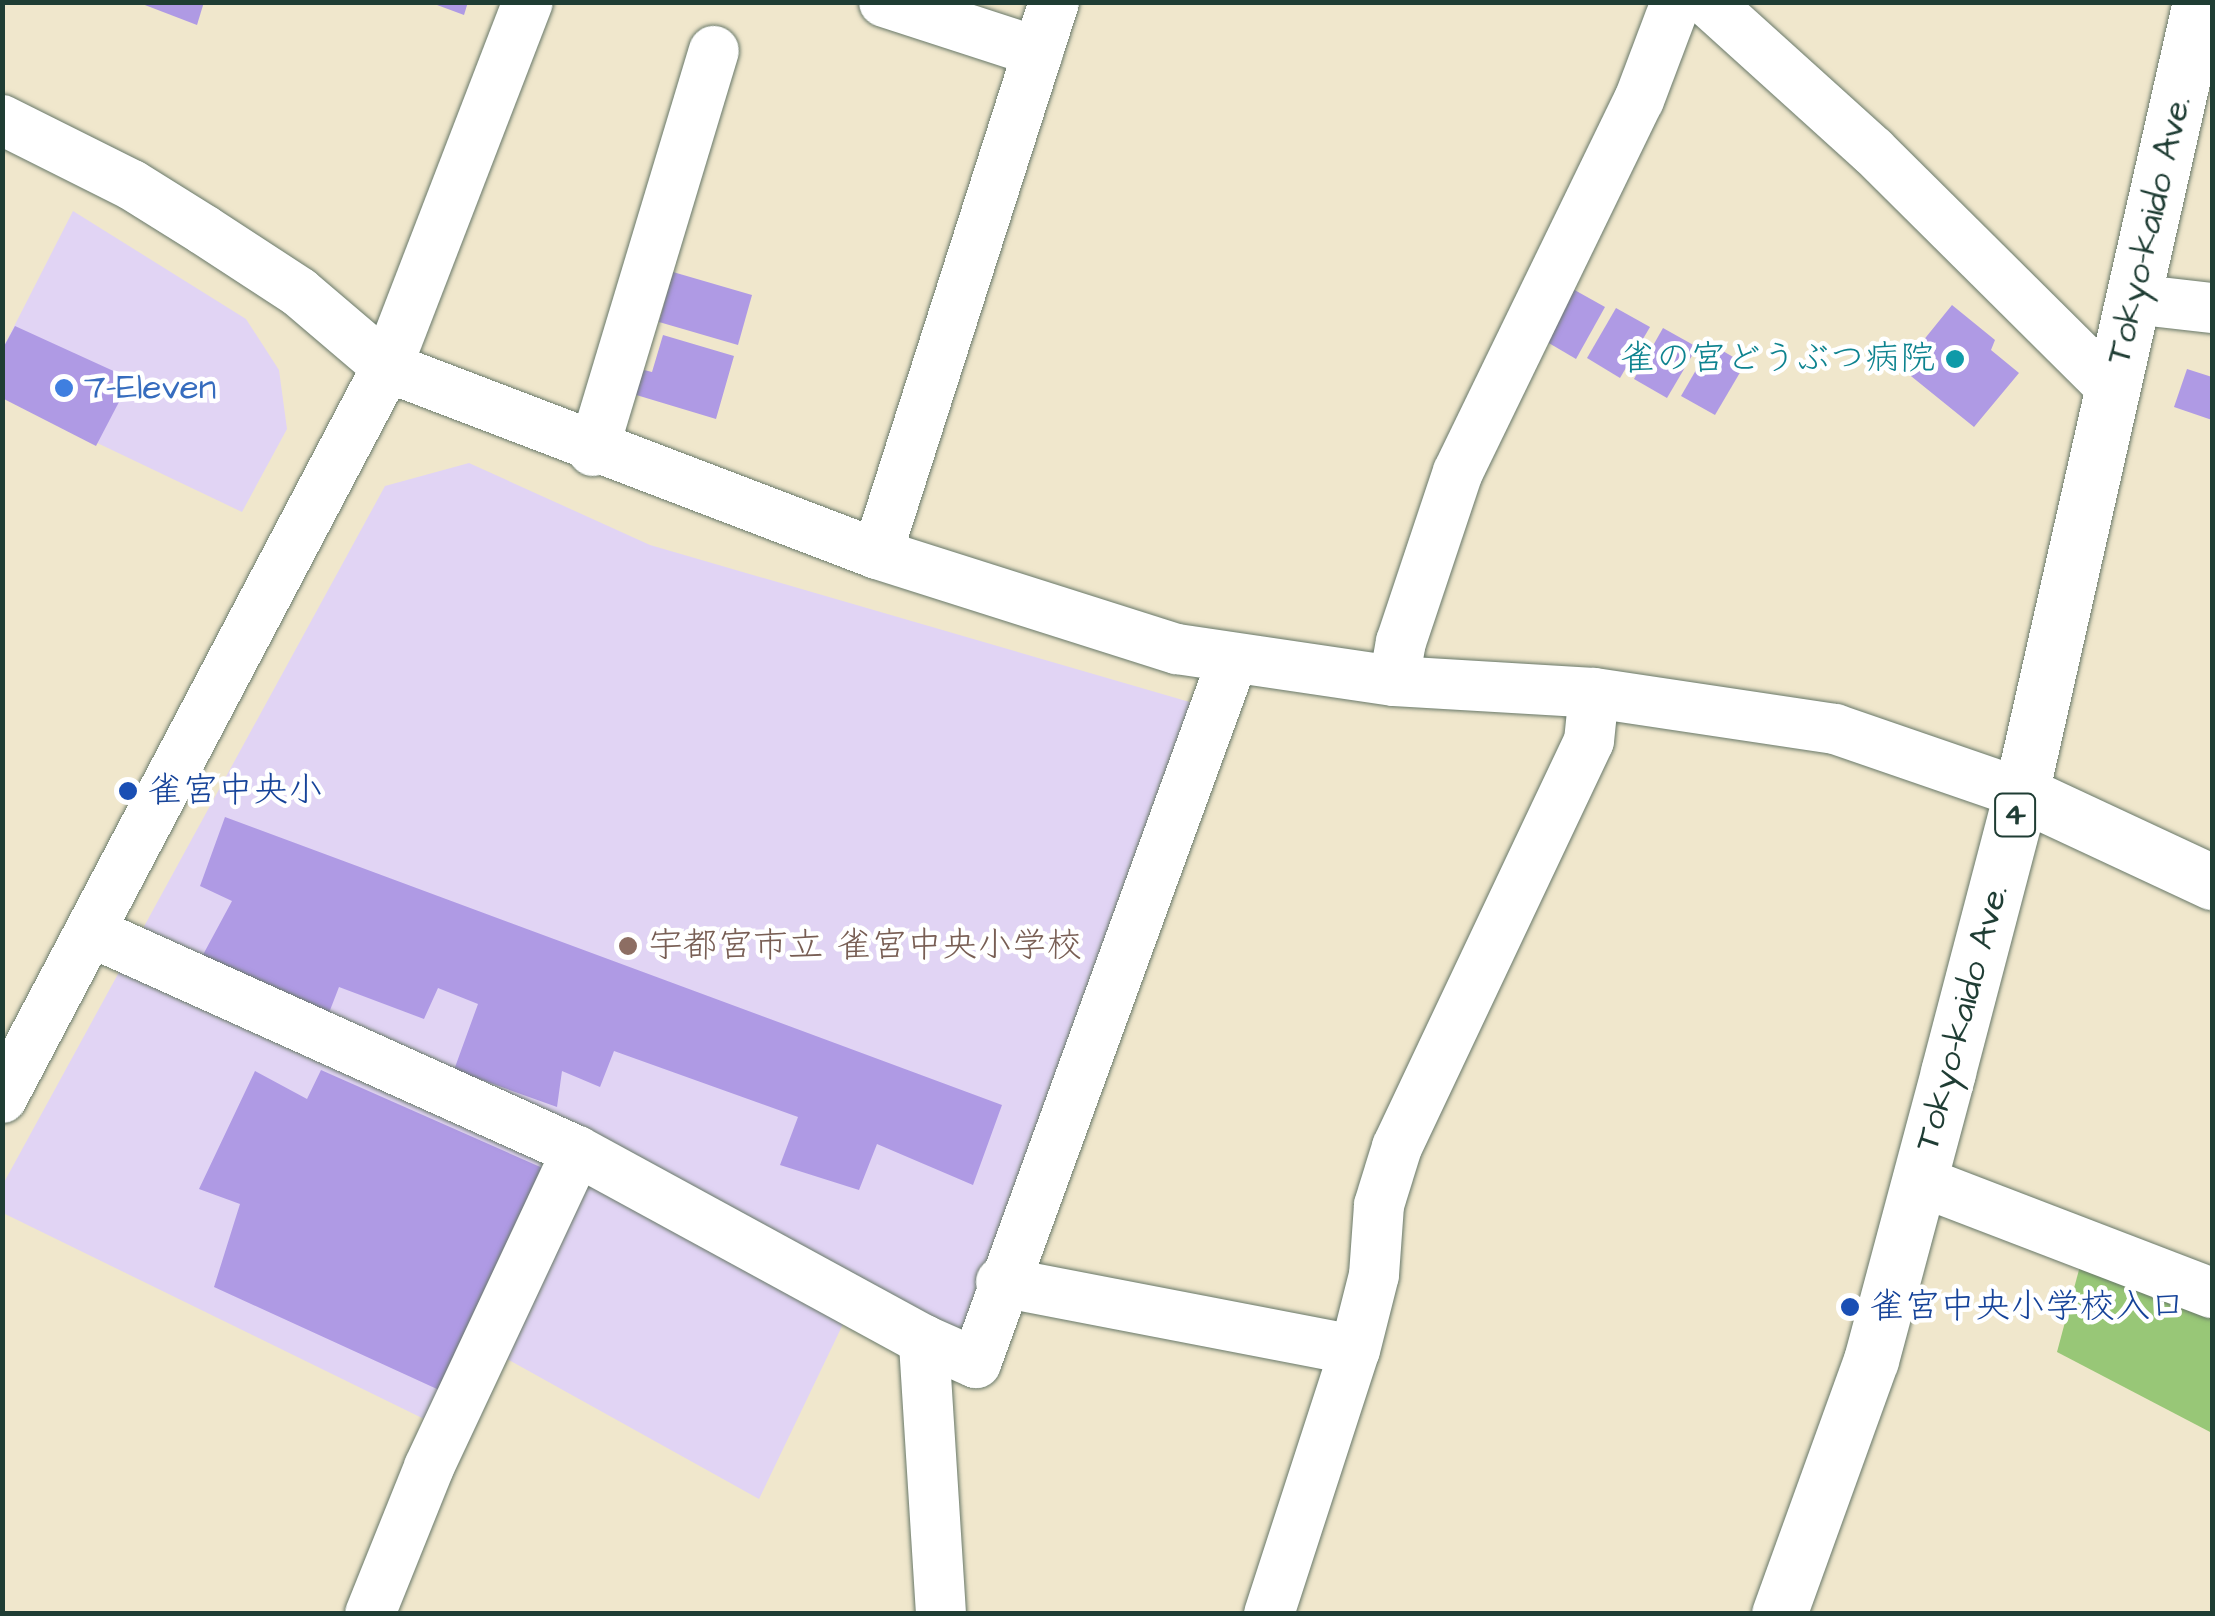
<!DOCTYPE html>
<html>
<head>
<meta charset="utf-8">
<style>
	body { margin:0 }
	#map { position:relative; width:2215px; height:1616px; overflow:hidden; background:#f0e7cc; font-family:"Architects Daughter","Klee One",sans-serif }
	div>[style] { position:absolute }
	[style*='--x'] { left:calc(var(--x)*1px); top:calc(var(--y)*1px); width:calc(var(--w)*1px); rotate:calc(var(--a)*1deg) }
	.built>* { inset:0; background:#e1d4f4 }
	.green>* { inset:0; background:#98c777 }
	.building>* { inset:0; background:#af9ae4 }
	.roads { filter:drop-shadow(0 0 2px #687869) drop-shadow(0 0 2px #687869) }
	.street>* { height:50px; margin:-25px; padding:0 25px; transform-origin:25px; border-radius:25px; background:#fff }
	.secondary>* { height:55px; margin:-27.5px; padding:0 27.5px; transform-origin:27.5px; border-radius:27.5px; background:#fff }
	.highway>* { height:55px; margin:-27.5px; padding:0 27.5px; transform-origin:27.5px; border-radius:27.5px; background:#fff }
	.dots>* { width:28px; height:28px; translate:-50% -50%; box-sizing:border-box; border:5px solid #fff; border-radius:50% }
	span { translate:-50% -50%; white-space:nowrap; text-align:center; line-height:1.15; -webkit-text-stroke:9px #fff; paint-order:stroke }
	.shield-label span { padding:2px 8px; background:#fff; border:2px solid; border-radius:8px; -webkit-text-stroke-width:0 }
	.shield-label { font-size:32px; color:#1f3d34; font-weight:700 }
	.street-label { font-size:35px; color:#1f3d34 }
	.culture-label { font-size:35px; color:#0d838f }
	.right { translate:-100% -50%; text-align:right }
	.shop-label { font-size:35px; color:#366cbe }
	.left { translate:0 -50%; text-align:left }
	.transit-label { font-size:35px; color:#164399 }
	.education-label { font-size:35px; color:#785e54 }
	.frame { position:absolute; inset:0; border:5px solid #1f3d34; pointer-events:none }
</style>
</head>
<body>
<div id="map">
	<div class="built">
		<div style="clip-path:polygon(73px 211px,246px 319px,279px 370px,287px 429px,242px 512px,3px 398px,2px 350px)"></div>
		<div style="clip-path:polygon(469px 463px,650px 545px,1200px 705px,991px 1349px,845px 1320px,759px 1499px,507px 1359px,469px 1441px,3px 1213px,2px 1186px,385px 486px)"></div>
	</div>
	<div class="green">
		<div style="clip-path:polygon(2084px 1251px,2212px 1306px,2212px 1433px,2057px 1352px)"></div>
	</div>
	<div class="building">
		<div style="clip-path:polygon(137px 2px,204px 2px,197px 25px)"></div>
		<div style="clip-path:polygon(429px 2px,468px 2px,464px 15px)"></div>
		<div style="clip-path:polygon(673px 272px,752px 295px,738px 345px,659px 322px)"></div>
		<div style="clip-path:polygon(1571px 288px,1605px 307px,1576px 359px,1542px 339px)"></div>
		<div style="clip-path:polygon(1952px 305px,1995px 340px,1991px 350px,2019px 373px,1974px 427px,1901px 368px)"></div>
		<div style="clip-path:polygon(1616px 308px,1650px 327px,1620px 378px,1587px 358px)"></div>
		<div style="clip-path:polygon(15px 326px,131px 379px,96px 446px,2px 398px,2px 350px)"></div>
		<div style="clip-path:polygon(1663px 328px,1697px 347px,1667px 398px,1634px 379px)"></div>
		<div style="clip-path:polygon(663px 335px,734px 356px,716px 419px,633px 394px,640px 369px,652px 372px)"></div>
		<div style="clip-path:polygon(1711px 344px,1745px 364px,1715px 415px,1681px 396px)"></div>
		<div style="clip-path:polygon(2187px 369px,2212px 377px,2212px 420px,2174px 407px)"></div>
		<div style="clip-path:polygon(225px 817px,1002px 1105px,973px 1185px,877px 1144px,859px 1190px,780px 1165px,798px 1117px,614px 1051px,600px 1087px,562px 1071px,557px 1107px,454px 1070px,478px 1004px,438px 988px,424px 1019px,339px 987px,327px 1018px,198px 964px,232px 901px,200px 886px)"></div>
		<div style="clip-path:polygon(321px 1070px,563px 1177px,461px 1400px,214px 1287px,240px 1204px,199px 1189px,255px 1071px,307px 1099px)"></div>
	</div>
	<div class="roads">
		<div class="street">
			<div style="--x:884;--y:2;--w:162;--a:18"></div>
			<div style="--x:1708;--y:2;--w:222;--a:42.1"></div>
			<div style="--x:1873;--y:151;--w:338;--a:44.8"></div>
			<div style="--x:2;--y:120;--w:145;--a:26.6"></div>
			<div style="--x:132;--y:185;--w:85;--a:32"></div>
			<div style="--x:204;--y:230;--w:113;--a:33.1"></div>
			<div style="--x:299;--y:292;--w:116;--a:40.4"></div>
			<div style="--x:387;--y:367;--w:524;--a:20.89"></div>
			<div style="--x:877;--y:554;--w:315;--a:17.6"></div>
			<div style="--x:1177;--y:649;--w:219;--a:8.4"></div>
			<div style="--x:1394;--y:681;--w:200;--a:3.4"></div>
			<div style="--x:1594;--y:693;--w:244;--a:8.5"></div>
			<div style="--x:1835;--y:729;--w:197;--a:19"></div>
			<div style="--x:2133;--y:299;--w:80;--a:6.5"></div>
			<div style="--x:593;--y:451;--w:418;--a:-73.2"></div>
			<div style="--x:877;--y:554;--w:580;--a:-72.22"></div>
			<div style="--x:1394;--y:681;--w:40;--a:-80"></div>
			<div style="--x:1401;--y:642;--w:179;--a:-71.5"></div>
			<div style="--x:1458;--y:472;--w:414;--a:-64.1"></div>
			<div style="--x:1639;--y:100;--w:105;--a:-69.3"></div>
			<div style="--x:91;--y:932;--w:533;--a:24.26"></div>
			<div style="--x:577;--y:1151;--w:395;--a:28.6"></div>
			<div style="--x:2;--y:1098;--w:826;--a:-62.23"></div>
			<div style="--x:387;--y:367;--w:391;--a:-68.9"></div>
			<div style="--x:1920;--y:1181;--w:313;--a:21"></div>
			<div style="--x:1001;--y:1282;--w:360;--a:10.9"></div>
			<div style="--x:370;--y:1614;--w:158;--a:-68.1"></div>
			<div style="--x:429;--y:1467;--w:349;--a:-64.9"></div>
			<div style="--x:941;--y:1614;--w:275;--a:-93.6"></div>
			<div style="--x:924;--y:1340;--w:57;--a:23.9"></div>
			<div style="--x:976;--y:1363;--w:749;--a:-69.95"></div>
			<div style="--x:1269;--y:1614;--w:278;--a:-72"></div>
			<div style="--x:1355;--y:1350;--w:77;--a:-75.8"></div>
			<div style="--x:1374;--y:1275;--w:70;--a:-85.9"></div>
			<div style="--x:1379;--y:1205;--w:61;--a:-72.8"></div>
			<div style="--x:1397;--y:1147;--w:449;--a:-64.7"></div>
			<div style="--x:1589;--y:741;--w:48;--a:-84.1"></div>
		</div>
		<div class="secondary">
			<div style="--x:2021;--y:793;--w:211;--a:25"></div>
		</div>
		<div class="highway">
			<div style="--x:1779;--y:1614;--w:270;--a:-70.1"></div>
			<div style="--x:1871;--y:1360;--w:298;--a:-75"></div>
			<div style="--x:1948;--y:1072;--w:288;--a:-75.3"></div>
			<div style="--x:2021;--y:793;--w:811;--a:-77.25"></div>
		</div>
	</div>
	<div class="dots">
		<div style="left:1955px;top:359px;background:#0f9aa8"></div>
		<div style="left:64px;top:388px;background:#3f7fe0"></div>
		<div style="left:128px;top:791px;background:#1a4fb4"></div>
		<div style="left:628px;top:946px;background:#8d6e63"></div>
		<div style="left:1850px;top:1307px;background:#1a4fb4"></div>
	</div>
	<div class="shield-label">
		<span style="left:2015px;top:815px">4</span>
	</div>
	<div class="street-label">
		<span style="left:2149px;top:230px;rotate:-77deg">Tokyo-kaido Ave.</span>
		<span style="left:1962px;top:1018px;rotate:-75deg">Tokyo-kaido Ave.</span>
	</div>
	<div class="culture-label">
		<span class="right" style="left:1935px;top:359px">雀の宮どうぶつ病院</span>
	</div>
	<div class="shop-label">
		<span class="left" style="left:84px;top:388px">7-Eleven</span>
	</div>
	<div class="transit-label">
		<span class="left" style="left:148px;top:791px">雀宮中央小</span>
		<span class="left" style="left:1870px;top:1307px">雀宮中央小学校入口</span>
	</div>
	<div class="education-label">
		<span class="left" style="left:648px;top:946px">宇都宮市立 雀宮中央小学校</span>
	</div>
	<div class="frame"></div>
</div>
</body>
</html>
